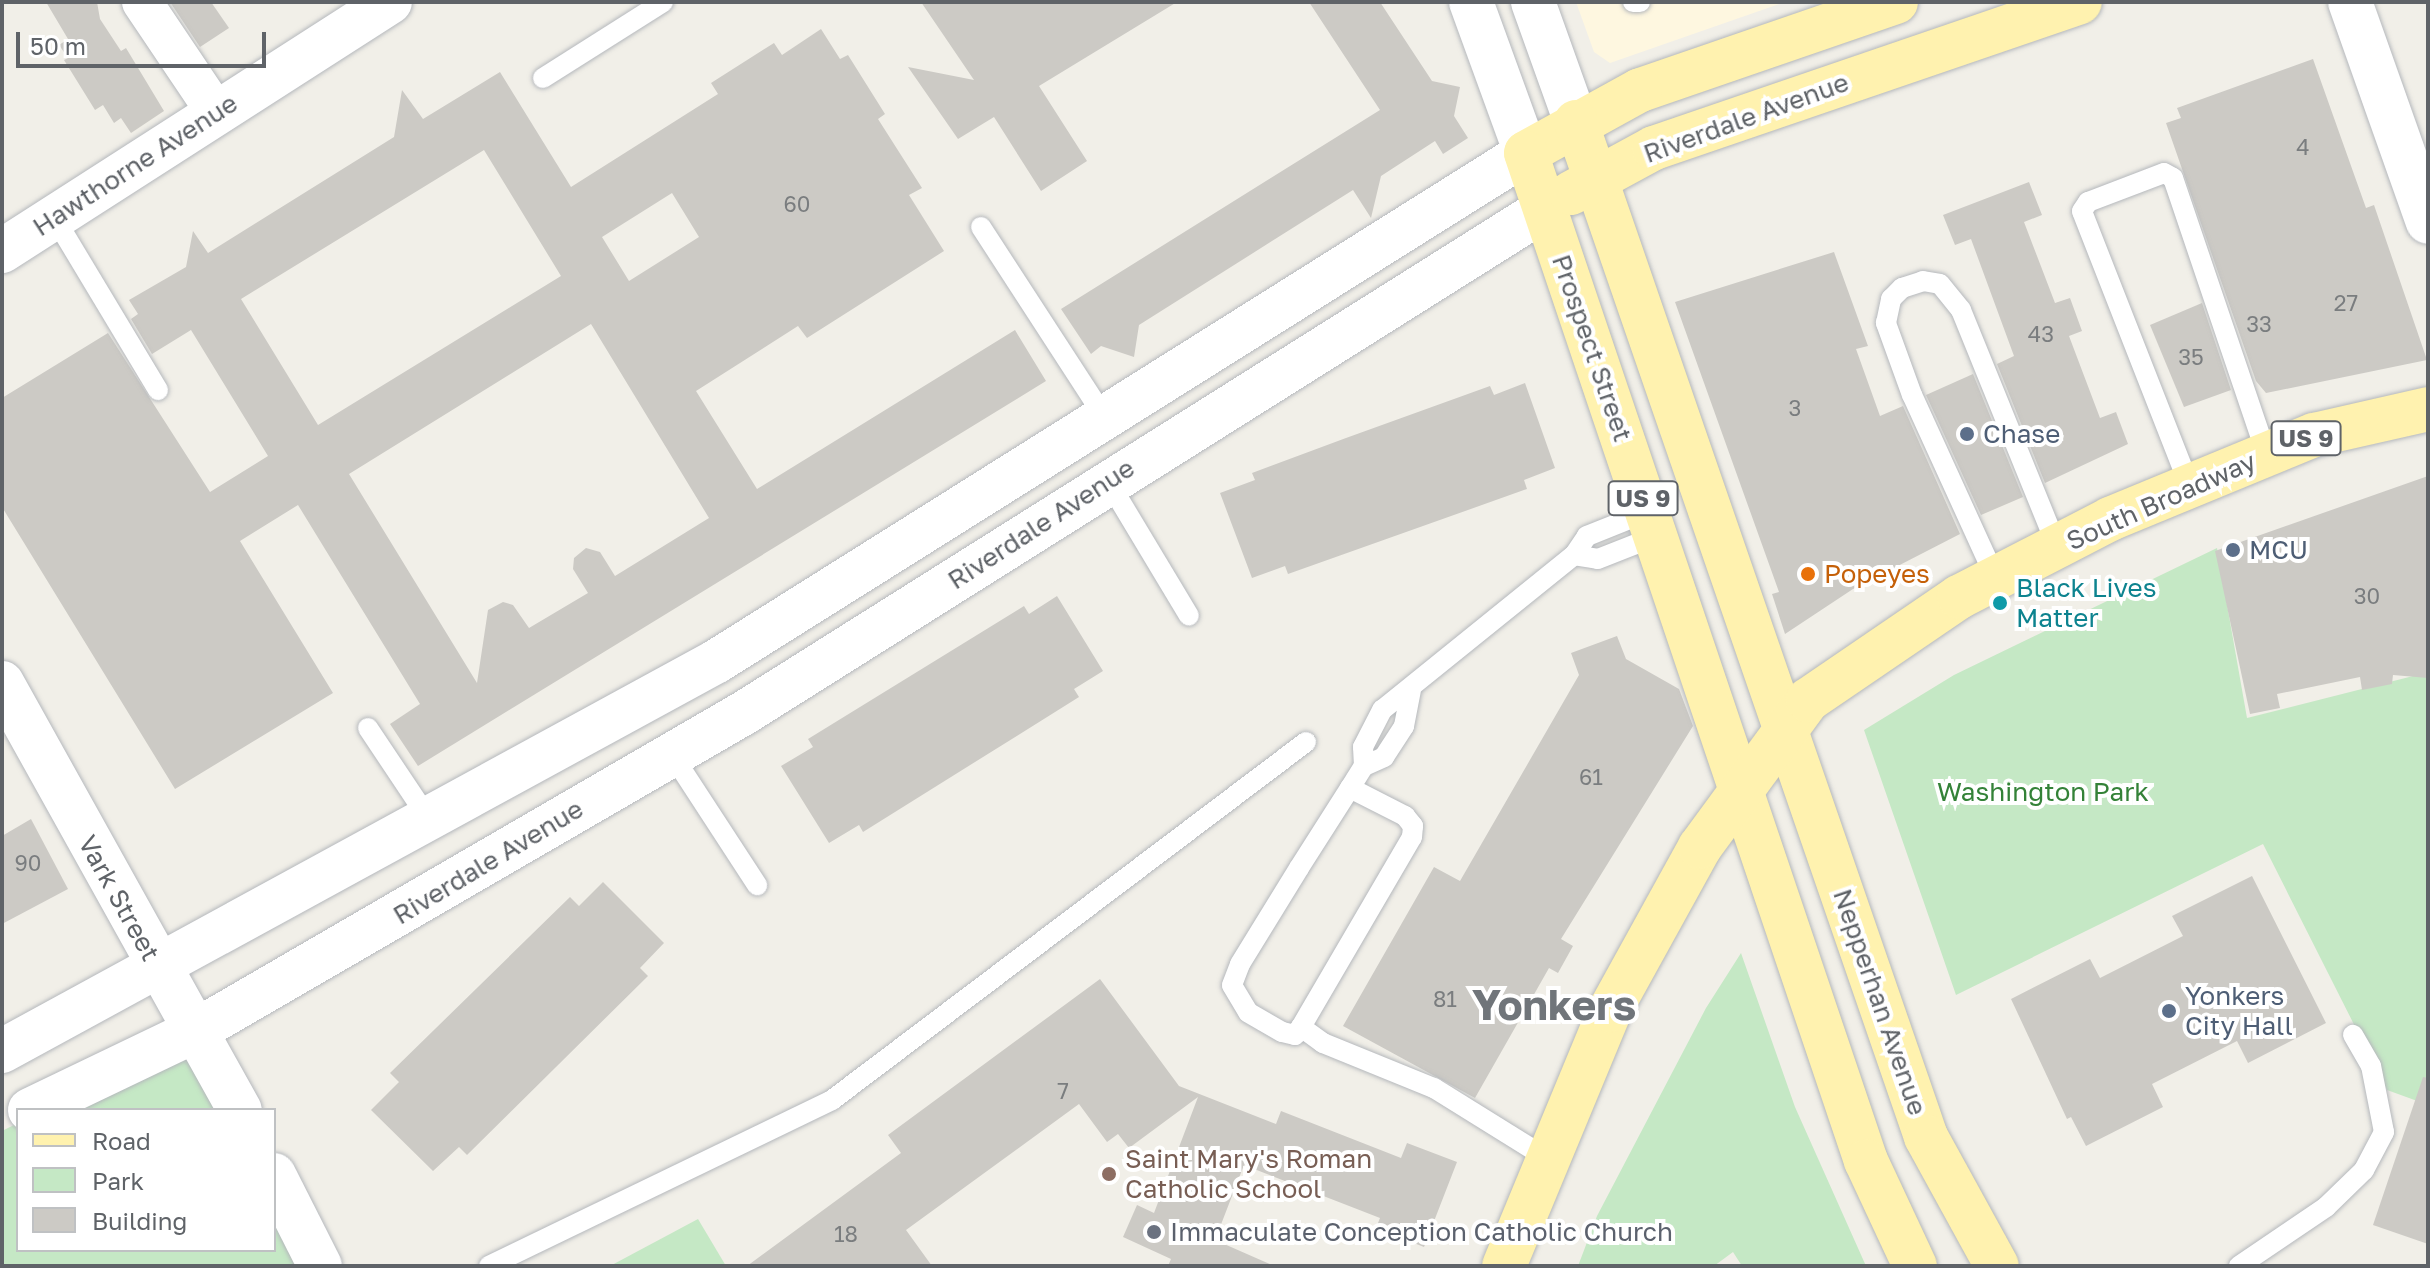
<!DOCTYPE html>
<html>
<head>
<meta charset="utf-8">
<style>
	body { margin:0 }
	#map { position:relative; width:2430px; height:1268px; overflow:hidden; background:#f1efe8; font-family:"Golos Text",sans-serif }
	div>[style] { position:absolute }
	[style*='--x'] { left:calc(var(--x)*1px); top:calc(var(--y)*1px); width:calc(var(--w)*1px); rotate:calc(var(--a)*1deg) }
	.commercial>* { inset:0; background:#fef7e0 }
	.green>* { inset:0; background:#c5e8c5 }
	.building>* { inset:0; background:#cccac5 }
	.roads { filter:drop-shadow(0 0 2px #b5b8bc) drop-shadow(0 0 2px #b5b8bc) }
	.lane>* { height:20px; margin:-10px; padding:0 10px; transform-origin:10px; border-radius:10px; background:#fff }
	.street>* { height:40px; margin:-20px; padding:0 20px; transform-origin:20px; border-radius:20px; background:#fff }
	.secondary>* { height:44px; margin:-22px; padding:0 22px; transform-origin:22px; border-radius:22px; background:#fff }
	.primary>* { height:44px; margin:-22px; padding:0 22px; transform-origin:22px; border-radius:22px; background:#fff2af }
	.dots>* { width:22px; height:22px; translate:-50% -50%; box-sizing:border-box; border:4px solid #fff; border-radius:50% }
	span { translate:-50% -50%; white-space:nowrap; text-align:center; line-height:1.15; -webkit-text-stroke:8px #fff; paint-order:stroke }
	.number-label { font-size:22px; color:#7a7d7f }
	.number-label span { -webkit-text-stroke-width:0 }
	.shield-label span { padding:2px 6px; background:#fff; border:2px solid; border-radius:6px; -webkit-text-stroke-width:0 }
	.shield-label { font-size:24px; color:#5f6368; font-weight:700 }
	.street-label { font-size:26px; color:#5f6368 }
	.service-label { font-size:26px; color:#4e5e75 }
	.left { translate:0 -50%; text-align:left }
	.food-label { font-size:26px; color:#c56008 }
	.culture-label { font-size:26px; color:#0d838f }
	.park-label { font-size:26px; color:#348238 }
	.education-label { font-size:26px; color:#785e54 }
	.worship-label { font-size:26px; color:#5b616d }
	.town-label { font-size:42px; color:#70757a; font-weight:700 }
	.frame { position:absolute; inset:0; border:4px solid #5f6368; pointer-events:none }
	.legend { position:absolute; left:16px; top:1108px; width:260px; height:144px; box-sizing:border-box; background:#fff; border:2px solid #bfc1c3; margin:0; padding:10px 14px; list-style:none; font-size:24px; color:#5f6368 }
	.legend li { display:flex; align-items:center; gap:16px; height:40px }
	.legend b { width:40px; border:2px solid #bfc1c3 }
	.scale { position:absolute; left:16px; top:32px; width:250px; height:36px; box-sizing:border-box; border:4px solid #5f6368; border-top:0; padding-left:10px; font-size:24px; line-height:28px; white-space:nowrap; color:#5f6368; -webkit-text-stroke:6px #fff; paint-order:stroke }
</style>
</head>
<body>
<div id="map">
	<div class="commercial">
		<div style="clip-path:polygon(1576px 2px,1785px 2px,1610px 63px,1594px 52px)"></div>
	</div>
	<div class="green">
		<div style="clip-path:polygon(2217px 548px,2247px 718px,2425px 673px,2428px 678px,2428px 1074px,2420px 1102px,2387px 1090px,2263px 844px,1956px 995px,1864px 730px,1954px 675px)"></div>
		<div style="clip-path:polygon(1741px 953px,1795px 1107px,1866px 1266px,1742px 1266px,1733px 1252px,1714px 1266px,1578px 1266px,1597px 1216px,1706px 1008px)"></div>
		<div style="clip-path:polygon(180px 1037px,218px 1110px,42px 1110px)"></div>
		<div style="clip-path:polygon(18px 1123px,18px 1250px,274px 1250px,274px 1217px,300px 1266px,2px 1266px,2px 1131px)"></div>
		<div style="clip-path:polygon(698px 1219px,726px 1266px,610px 1266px)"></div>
	</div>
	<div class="building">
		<div style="clip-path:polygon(46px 2px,97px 2px,100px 19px,121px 51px,126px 48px,164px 111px,131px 133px,121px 118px,114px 123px,103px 105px,95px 110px,64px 60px,68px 58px,59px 45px,68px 39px)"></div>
		<div style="clip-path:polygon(170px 2px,211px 2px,229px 28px,200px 47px)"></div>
		<div style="clip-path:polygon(921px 2px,1177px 2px,1039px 86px,1087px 161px,1041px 191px,994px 117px,958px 139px,908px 67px,974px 80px)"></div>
		<div style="clip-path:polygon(1309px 2px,1380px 2px,1432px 81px,1460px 87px,1454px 116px,1468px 138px,1443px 154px,1435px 141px,1381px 176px,1371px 218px,1353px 190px,1139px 325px,1134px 357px,1101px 346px,1091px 354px,1061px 309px,1380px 110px)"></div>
		<div style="clip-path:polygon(evenodd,821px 29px,840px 59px,848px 55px,885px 114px,878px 119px,922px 188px,909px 195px,944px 251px,807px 338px,798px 326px,696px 391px,757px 489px,1015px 330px,1046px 381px,418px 766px,390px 724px,420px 704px,298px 505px,240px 541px,333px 693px,175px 789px,2px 507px,2px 398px,108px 333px,210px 492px,268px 456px,191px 330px,152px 354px,131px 319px,138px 314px,129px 300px,186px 267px,193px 231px,208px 253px,394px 137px,402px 90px,423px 119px,500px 72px,571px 187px,718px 94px,711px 83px,774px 43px,782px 55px,821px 29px,484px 150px,561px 276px,318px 425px,241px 299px,484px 150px,821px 29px,672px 193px,699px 237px,629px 281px,602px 237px,672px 193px,821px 29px,591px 324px,709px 518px,615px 576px,600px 552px,586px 548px,574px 558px,573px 569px,588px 593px,529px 628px,513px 605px,503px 602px,488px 610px,477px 683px,349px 474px,591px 324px)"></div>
		<div style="clip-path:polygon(2313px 59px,2366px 208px,2374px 205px,2427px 360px,2266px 393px,2256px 381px,2166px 123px,2181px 118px,2177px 108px)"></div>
		<div style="clip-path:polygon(2029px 182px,2042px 215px,2024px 222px,2055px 303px,2070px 298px,2082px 331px,2069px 336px,2100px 418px,2116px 412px,2128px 444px,2045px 483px,1997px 364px,2014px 356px,1971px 239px,1955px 245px,1943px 215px)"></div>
		<div style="clip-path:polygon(1834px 252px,1868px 346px,1856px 349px,1880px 416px,1903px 406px,1960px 534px,1853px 589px,1785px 634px,1772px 594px,1779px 592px,1675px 302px)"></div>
		<div style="clip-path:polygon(2202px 303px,2231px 390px,2184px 407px,2150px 325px)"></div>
		<div style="clip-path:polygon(1973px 374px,2023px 497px,1981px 515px,1926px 395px)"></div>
		<div style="clip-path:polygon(1525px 383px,1555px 468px,1524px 480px,1527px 489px,1288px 574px,1285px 566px,1252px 578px,1220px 493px,1255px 480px,1252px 473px,1346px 438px,1490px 386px,1494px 395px)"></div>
		<div style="clip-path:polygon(2428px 476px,2428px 678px,2393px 675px,2392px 684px,2362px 690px,2360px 677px,2277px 694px,2280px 708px,2250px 714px,2215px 551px)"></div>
		<div style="clip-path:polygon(1057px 596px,1103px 671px,1074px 689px,1079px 697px,863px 832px,859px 825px,829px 843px,781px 766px,813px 747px,808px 739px,1024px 606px,1029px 614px)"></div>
		<div style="clip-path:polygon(1617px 636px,1626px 659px,1679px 689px,1693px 726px,1561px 939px,1573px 946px,1558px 973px,1549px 968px,1475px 1098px,1343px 1026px,1434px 867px,1460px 881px,1579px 675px,1571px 653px)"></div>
		<div style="clip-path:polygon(31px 819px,68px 889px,2px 924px,2px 836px)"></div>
		<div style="clip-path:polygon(2252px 876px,2326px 1023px,2248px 1063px,2237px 1041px,2152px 1084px,2163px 1107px,2086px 1146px,2071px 1117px,2067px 1119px,2011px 999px,2090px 959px,2100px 978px,2183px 936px,2172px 916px)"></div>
		<div style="clip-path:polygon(603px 882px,664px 943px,640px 968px,648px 976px,467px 1155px,459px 1147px,433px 1171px,371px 1110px,399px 1082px,390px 1073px,570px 897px,579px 906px)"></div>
		<div style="clip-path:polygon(1100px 979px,1179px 1086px,1276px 1124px,1281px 1111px,1401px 1158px,1407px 1143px,1457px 1162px,1424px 1247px,1376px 1228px,1380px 1218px,1244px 1165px,1215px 1240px,1274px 1266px,1168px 1266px,1171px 1259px,1123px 1237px,1137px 1205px,1154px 1213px,1198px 1097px,1129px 1148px,1118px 1134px,1107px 1142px,1079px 1104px,906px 1230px,932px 1266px,747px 1266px,901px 1153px,888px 1135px)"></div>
		<div style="clip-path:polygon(2423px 1077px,2428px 1078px,2428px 1244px,2373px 1225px)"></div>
	</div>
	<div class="roads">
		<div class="lane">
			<div style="--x:1633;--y:2;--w:7;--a:0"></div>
			<div style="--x:543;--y:78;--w:142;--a:-32.3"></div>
			<div style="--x:54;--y:217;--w:202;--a:59"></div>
			<div style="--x:981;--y:227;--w:224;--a:57"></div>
			<div style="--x:1108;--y:481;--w:157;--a:59"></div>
			<div style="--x:2190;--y:487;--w:296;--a:-111.4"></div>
			<div style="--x:2082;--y:211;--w:11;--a:-56"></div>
			<div style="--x:2088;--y:202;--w:81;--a:-20.9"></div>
			<div style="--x:2164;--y:173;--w:10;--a:29"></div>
			<div style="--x:2173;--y:178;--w:293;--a:71.3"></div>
			<div style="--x:1647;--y:512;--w:65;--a:158.2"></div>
			<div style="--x:1587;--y:536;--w:23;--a:124"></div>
			<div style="--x:1574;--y:555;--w:24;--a:9"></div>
			<div style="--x:1598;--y:559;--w:62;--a:-21.6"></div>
			<div style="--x:1996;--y:579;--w:202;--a:-114.5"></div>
			<div style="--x:1912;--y:395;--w:77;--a:-109.9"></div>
			<div style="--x:1886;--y:323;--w:25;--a:-78"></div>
			<div style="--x:1891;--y:299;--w:16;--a:-45"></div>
			<div style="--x:1902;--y:288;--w:22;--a:-18"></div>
			<div style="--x:1923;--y:281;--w:17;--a:10"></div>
			<div style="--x:1940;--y:284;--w:33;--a:51"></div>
			<div style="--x:1961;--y:310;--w:256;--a:67.9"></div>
			<div style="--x:368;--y:728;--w:108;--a:56.3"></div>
			<div style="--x:671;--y:753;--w:158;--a:56.9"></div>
			<div style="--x:1364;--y:766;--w:19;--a:-93"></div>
			<div style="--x:1363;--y:747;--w:42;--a:-62.8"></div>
			<div style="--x:1382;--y:710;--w:247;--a:-38.9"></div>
			<div style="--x:1350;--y:788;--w:62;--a:27"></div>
			<div style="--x:1405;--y:816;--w:13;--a:51"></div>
			<div style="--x:1413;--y:826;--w:11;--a:95"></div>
			<div style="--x:1412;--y:837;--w:220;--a:120.3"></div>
			<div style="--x:1301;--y:1027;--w:10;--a:127"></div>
			<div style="--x:1295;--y:1035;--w:13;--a:-167"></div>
			<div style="--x:1282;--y:1032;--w:39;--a:-150"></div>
			<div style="--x:1248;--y:1012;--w:31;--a:-121"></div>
			<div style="--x:1232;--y:985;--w:22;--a:-69"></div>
			<div style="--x:1240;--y:964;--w:113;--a:-58.4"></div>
			<div style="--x:1299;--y:868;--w:95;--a:-57.5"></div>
			<div style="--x:1350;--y:788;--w:26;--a:-58"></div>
			<div style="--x:1364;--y:766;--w:22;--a:-24"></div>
			<div style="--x:1384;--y:757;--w:37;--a:-57"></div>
			<div style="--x:1404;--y:726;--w:36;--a:-79"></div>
			<div style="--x:1301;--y:1027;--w:27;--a:36"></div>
			<div style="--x:1323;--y:1043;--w:120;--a:22.1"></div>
			<div style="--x:1434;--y:1088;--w:134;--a:31.9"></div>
			<div style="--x:489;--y:1266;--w:381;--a:-25.8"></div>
			<div style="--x:832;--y:1100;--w:594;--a:-37.06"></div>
			<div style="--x:2239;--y:1266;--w:105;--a:-34.1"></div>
			<div style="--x:2326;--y:1207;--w:53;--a:-44.2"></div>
			<div style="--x:2364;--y:1170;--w:43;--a:-62.2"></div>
			<div style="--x:2384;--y:1132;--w:67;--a:-101.1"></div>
			<div style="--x:2371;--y:1066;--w:36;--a:-120"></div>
		</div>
		<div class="street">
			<div style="--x:142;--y:2;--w:133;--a:56.1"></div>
		</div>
		<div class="secondary">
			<div style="--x:1533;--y:2;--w:127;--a:70.3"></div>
			<div style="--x:2350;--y:2;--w:233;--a:70.5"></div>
			<div style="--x:2;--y:251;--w:461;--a:-32.7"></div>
			<div style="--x:2;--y:683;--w:489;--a:60.9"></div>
			<div style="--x:2;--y:1051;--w:814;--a:-28.61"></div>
			<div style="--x:717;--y:661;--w:955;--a:-32.13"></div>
			<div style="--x:1526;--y:153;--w:161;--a:-110"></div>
			<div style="--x:30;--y:1110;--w:187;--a:-25.6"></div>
			<div style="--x:199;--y:1029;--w:630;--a:-30.11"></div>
			<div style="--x:744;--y:713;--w:946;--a:-32.18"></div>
			<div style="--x:274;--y:1175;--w:102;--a:63.2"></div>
		</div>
		<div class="primary">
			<div style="--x:1896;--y:2;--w:271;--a:161"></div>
			<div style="--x:1640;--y:90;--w:130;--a:151.1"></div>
			<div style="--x:1526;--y:153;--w:1064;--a:71.36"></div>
			<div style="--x:1866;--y:1161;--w:116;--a:65"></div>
			<div style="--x:1576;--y:122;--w:1074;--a:70.97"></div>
			<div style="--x:1926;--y:1137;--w:147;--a:61.2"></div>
			<div style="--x:1571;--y:193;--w:94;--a:-28.5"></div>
			<div style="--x:1654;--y:148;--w:450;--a:-18.9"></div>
			<div style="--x:1504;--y:1266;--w:277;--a:-67.5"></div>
			<div style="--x:1610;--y:1010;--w:186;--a:-61.1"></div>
			<div style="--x:1700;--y:847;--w:182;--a:-53.7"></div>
			<div style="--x:1808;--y:700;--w:183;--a:-34.3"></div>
			<div style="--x:1959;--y:597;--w:170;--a:-27.3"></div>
			<div style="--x:2110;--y:519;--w:221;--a:-22.4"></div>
			<div style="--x:2314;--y:435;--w:117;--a:-12.8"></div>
		</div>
	</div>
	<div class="dots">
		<div style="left:1967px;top:434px;background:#5c6f8a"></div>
		<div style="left:2233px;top:550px;background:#5c6f8a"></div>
		<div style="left:1808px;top:574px;background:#e8710a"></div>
		<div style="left:2000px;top:603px;background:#0f9aa8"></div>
		<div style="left:2169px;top:1011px;background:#5c6f8a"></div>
		<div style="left:1109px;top:1174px;background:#8d6e63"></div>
		<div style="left:1154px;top:1232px;background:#6b7280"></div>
	</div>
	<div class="number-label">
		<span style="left:2303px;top:147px">4</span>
		<span style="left:797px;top:204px">60</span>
		<span style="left:2346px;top:303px">27</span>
		<span style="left:2259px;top:324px">33</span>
		<span style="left:2041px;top:334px">43</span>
		<span style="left:2191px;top:357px">35</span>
		<span style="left:1795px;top:408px">3</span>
		<span style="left:2367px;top:596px">30</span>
		<span style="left:1591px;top:777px">61</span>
		<span style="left:28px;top:863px">90</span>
		<span style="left:1445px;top:999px">81</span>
		<span style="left:1063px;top:1091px">7</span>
		<span style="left:846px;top:1234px">18</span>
	</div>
	<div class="shield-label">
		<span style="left:2306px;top:438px">US 9</span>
		<span style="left:1643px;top:498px">US 9</span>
	</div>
	<div class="street-label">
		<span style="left:1746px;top:118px;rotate:-20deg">Riverdale Avenue</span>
		<span style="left:135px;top:165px;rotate:-33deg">Hawthorne Avenue</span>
		<span style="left:1592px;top:348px;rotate:71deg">Prospect Street</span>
		<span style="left:2161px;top:501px;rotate:-24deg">South Broadway</span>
		<span style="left:1041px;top:524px;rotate:-33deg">Riverdale Avenue</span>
		<span style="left:488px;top:862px;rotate:-31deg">Riverdale Avenue</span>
		<span style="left:119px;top:898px;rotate:61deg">Vark Street</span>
		<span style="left:1880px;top:1002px;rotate:71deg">Nepperhan Avenue</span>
	</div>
	<div class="service-label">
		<span class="left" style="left:1983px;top:434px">Chase</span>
		<span class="left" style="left:2249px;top:550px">MCU</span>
		<span class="left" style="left:2185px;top:1011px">Yonkers<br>City Hall</span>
	</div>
	<div class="food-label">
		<span class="left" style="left:1824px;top:574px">Popeyes</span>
	</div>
	<div class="culture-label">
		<span class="left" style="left:2016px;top:603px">Black Lives<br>Matter</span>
	</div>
	<div class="park-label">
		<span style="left:2043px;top:792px">Washington Park</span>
	</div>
	<div class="education-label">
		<span class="left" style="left:1125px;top:1174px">Saint Mary's Roman<br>Catholic School</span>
	</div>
	<div class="worship-label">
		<span class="left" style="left:1170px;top:1232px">Immaculate Conception Catholic Church</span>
	</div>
	<div class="town-label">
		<span style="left:1554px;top:1004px">Yonkers</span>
	</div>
	<div class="frame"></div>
	<ul class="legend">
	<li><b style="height:10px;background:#fff2af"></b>Road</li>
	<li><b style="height:22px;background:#c5e8c5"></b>Park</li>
	<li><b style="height:22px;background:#cccac5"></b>Building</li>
	</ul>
	<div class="scale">50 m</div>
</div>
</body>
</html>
